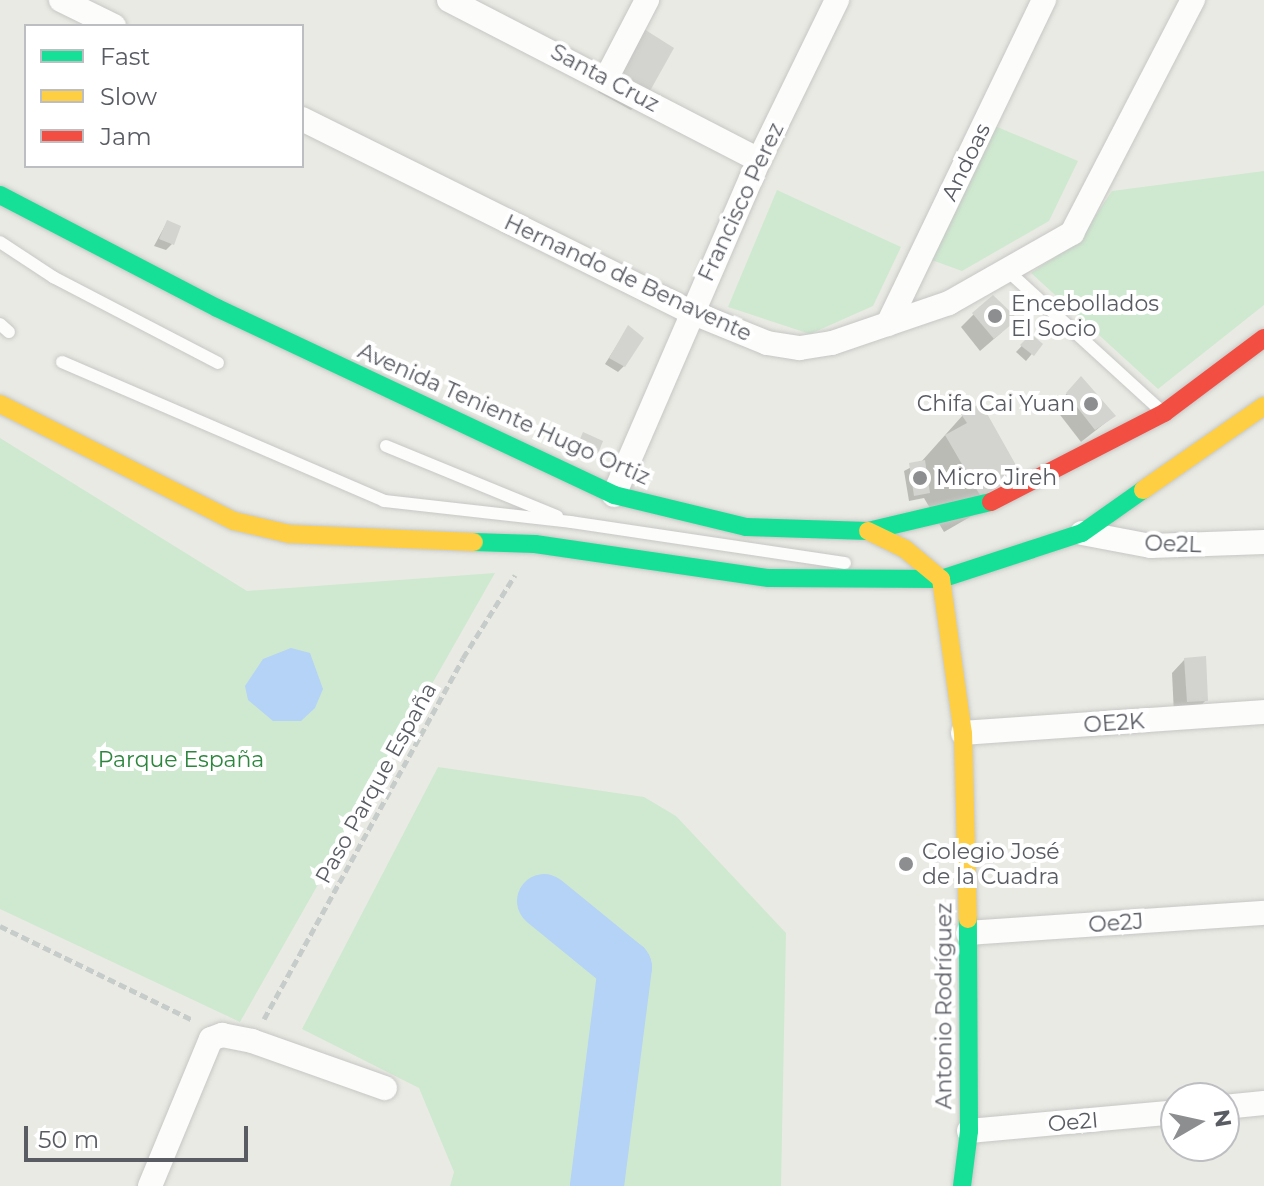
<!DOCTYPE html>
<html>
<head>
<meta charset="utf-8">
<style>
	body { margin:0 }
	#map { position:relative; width:1264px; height:1186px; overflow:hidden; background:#eaeae4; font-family:Montserrat,sans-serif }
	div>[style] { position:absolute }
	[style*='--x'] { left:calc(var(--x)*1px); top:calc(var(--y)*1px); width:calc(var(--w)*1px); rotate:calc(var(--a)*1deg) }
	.green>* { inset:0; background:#cfe9d0 }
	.water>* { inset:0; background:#b5d2f7 }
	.shadow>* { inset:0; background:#0003 }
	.river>* { height:54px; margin:-27px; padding:0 27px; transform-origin:27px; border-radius:27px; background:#b5d2f7 }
	.building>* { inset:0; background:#d3d3cf }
	.path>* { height:5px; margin-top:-2.5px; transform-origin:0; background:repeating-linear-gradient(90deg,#c6ccca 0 8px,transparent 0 12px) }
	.roads { filter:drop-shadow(0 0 2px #c6c6c5) drop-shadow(0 0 2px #c6c6c5) }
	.lane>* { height:12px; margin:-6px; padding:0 6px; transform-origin:6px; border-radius:6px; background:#fcfcfb }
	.street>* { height:24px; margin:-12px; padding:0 12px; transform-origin:12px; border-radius:12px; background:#fcfcfb }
	.fast>* { height:18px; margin:-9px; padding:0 9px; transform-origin:9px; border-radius:9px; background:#16e098 }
	.slow>* { height:18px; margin:-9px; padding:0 9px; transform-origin:9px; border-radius:9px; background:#ffcf43 }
	.jam>* { height:18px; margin:-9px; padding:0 9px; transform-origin:9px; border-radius:9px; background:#f24e42 }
	.dots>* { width:22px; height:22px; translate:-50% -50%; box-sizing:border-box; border:4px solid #fff; border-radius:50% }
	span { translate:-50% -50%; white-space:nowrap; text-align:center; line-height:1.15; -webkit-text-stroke:8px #fff; paint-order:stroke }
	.street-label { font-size:22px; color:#595c63 }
	.poi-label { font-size:22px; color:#595c63 }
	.left { translate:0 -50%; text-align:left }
	.right { translate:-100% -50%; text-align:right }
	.park-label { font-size:22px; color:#2d863e }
	.legend { position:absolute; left:24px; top:24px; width:280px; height:144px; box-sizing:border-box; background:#fff; border:2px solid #bdbec1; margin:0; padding:10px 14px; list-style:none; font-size:24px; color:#595c63 }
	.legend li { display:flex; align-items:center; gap:16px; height:40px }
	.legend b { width:40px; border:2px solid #bdbec1 }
	.north { position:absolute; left:1160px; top:1082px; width:80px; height:80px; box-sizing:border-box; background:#fff; border:2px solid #bdbec1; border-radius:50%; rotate:81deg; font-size:22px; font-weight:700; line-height:32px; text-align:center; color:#595c63 }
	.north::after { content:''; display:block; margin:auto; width:28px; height:36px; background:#8c8e90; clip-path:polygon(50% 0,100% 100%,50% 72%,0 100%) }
	.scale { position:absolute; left:24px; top:1126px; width:224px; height:36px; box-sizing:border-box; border:4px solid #595c63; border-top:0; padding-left:10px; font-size:24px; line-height:28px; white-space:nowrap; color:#595c63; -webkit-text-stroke:6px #fff; paint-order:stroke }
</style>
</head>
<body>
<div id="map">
	<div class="green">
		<div style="clip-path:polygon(995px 126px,1078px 161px,1049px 221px,962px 271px,929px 259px)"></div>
		<div style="clip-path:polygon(1264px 171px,1264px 305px,1158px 389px,1031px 273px,1079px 241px,1112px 191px)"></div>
		<div style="clip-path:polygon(777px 190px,901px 247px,873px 306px,810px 334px,728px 307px)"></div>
		<div style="clip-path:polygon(0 438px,247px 591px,495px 573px,240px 1022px,0 909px)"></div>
		<div style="clip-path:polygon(438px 767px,644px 797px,676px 816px,786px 933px,781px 1186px,450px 1186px,454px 1172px,419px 1088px,302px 1029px)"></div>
	</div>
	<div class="water">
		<div style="clip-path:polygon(291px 648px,310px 653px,323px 689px,315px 708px,301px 721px,273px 721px,248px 700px,245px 686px,263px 659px)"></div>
	</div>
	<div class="shadow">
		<div style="clip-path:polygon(624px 40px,645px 97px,631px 110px,598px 92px)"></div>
		<div style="clip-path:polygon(167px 222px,172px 244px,166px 250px,154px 246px)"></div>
		<div style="clip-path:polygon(974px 314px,1002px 332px,980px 351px,961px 327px)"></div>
		<div style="clip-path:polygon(628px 328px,624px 366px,618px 372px,605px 364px)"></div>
		<div style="clip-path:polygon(1031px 336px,1040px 344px,1026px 361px,1016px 352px)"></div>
		<div style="clip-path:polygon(1081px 379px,1114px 416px,1081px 442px,1054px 407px)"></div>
		<div style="clip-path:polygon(980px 405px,982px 510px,944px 532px,924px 498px,909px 501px,904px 471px,921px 462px,963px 415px)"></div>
		<div style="clip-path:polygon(583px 435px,595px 455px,589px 461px,570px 457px)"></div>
		<div style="clip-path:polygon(1185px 659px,1206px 700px,1193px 714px,1174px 714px,1172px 673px)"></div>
	</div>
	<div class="river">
		<div style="--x:544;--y:901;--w:104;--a:39.2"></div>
		<div style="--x:625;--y:967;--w:221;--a:97.3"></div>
	</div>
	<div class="building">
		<div style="clip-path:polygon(636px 24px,674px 48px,646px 98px,610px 78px)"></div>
		<div style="clip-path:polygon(167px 220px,181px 226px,174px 245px,159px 239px)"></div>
		<div style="clip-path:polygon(993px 295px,1018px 319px,994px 339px,972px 313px)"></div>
		<div style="clip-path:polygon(628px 325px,644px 338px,625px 367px,609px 358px)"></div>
		<div style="clip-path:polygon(1031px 334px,1043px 344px,1034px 356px,1020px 345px)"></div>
		<div style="clip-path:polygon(1081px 376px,1116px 416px,1095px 430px,1066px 393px)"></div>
		<div style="clip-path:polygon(981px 403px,1021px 474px,981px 497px,945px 435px,967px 423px,961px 414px)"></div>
		<div style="clip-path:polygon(583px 432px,603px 441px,597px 456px,575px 451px)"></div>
		<div style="clip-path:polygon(925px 460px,930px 493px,914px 496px,909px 463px)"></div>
		<div style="clip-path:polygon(1206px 656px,1208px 701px,1187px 702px,1184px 658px)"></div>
	</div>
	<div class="path">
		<div style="--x:0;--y:926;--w:215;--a:26"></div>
		<div style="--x:264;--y:1019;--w:412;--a:-61.1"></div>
		<div style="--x:463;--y:658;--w:98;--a:-57.9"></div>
	</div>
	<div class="roads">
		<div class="lane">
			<div style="--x:0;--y:242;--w:64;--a:33.4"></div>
			<div style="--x:53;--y:277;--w:186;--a:27.5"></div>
			<div style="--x:1009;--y:272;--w:205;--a:42.4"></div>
			<div style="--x:0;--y:324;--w:12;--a:42"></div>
			<div style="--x:62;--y:362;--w:351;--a:23.3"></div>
			<div style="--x:384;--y:501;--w:188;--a:6.4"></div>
			<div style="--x:571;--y:522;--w:277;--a:8.5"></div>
			<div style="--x:386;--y:446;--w:185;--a:22.3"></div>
		</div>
		<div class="street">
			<div style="--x:61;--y:0;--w:59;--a:26.1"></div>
			<div style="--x:449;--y:0;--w:349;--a:27.3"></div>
			<div style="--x:607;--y:77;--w:87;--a:-62.5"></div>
			<div style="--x:302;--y:119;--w:434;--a:26.4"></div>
			<div style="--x:691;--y:312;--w:82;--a:22.2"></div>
			<div style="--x:767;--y:343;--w:33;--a:9"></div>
			<div style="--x:800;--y:348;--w:32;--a:-9"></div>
			<div style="--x:832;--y:343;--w:124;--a:-18.9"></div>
			<div style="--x:949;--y:303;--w:142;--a:-29.6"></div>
			<div style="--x:1072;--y:233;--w:263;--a:-62.6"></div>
			<div style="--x:888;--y:324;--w:360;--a:-64.3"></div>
			<div style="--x:614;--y:495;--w:365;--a:-66.6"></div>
			<div style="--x:759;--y:160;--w:178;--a:-64"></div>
			<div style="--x:1082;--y:533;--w:70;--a:10.7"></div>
			<div style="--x:1151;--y:546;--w:113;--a:-2"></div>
			<div style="--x:963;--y:733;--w:302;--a:-4"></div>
			<div style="--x:968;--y:933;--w:297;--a:-3.9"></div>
			<div style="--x:1224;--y:1107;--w:40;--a:-5.7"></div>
			<div style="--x:969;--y:1131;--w:208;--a:-5.2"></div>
			<div style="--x:150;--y:1186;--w:159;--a:-67.5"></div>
			<div style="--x:211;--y:1039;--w:12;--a:-20"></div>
			<div style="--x:222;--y:1035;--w:31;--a:11"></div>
			<div style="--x:252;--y:1041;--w:141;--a:19.5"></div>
		</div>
		<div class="fast">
			<div style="--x:0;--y:195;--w:245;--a:27.5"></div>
			<div style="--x:217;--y:308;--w:439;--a:25.2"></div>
			<div style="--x:614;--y:495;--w:136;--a:13.6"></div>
			<div style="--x:746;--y:527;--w:122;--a:1.9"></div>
			<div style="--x:868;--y:531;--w:126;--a:-13.3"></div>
			<div style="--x:474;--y:542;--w:61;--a:1.9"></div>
			<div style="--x:535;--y:544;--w:236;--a:8.3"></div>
			<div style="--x:769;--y:578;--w:172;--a:0.3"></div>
			<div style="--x:941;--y:579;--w:148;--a:-18.1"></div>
			<div style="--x:1082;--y:533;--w:75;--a:-35.2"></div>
			<div style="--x:962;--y:1186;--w:55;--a:-82.7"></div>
			<div style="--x:969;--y:1131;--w:212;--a:-90.3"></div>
		</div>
		<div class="slow">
			<div style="--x:0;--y:404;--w:262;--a:26.6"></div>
			<div style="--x:234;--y:521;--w:57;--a:13.3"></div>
			<div style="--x:289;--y:534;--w:185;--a:2.5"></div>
			<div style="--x:1143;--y:490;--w:147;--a:-34.8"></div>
			<div style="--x:868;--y:531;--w:41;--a:25.9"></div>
			<div style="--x:905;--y:549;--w:47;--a:39.8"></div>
			<div style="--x:941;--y:579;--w:156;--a:81.9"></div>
			<div style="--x:963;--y:733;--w:186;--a:88.5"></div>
		</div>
		<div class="jam">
			<div style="--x:991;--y:502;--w:195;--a:-27.2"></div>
			<div style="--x:1164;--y:413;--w:125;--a:-36.9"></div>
		</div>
	</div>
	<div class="dots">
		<div style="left:995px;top:316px;background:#8c8e90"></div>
		<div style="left:1091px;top:404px;background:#8c8e90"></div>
		<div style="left:920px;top:478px;background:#8c8e90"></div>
		<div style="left:906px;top:864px;background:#8c8e90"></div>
	</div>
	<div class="street-label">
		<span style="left:605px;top:78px;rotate:28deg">Santa Cruz</span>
		<span style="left:966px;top:162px;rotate:-64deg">Andoas</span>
		<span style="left:741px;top:202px;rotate:-65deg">Francisco Perez</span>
		<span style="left:628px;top:278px;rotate:25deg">Hernando de Benavente</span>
		<span style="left:504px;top:414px;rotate:24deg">Avenida Teniente Hugo Ortiz</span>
		<span style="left:1173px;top:544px;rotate:2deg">Oe2L</span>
		<span style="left:1114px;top:723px;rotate:-4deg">OE2K</span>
		<span style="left:376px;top:783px;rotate:-61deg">Paso Parque España</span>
		<span style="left:1116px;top:923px;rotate:-4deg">Oe2J</span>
		<span style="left:944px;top:1006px;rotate:-90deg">Antonio Rodríguez</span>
		<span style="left:1073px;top:1122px;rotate:-5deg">Oe2I</span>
	</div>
	<div class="poi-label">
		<span class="left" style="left:1011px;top:316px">Encebollados<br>El Socio</span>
		<span class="right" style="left:1075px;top:404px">Chifa Cai Yuan</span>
		<span class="left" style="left:936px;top:478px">Micro Jireh</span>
		<span class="left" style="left:922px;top:864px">Colegio José<br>de la Cuadra</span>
	</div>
	<div class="park-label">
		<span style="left:181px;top:760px">Parque España</span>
	</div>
	<ul class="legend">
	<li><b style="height:10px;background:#16e098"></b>Fast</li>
	<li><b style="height:10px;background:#ffcf43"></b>Slow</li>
	<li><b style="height:10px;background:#f24e42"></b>Jam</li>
	</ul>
	<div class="north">N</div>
	<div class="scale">50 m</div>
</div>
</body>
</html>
